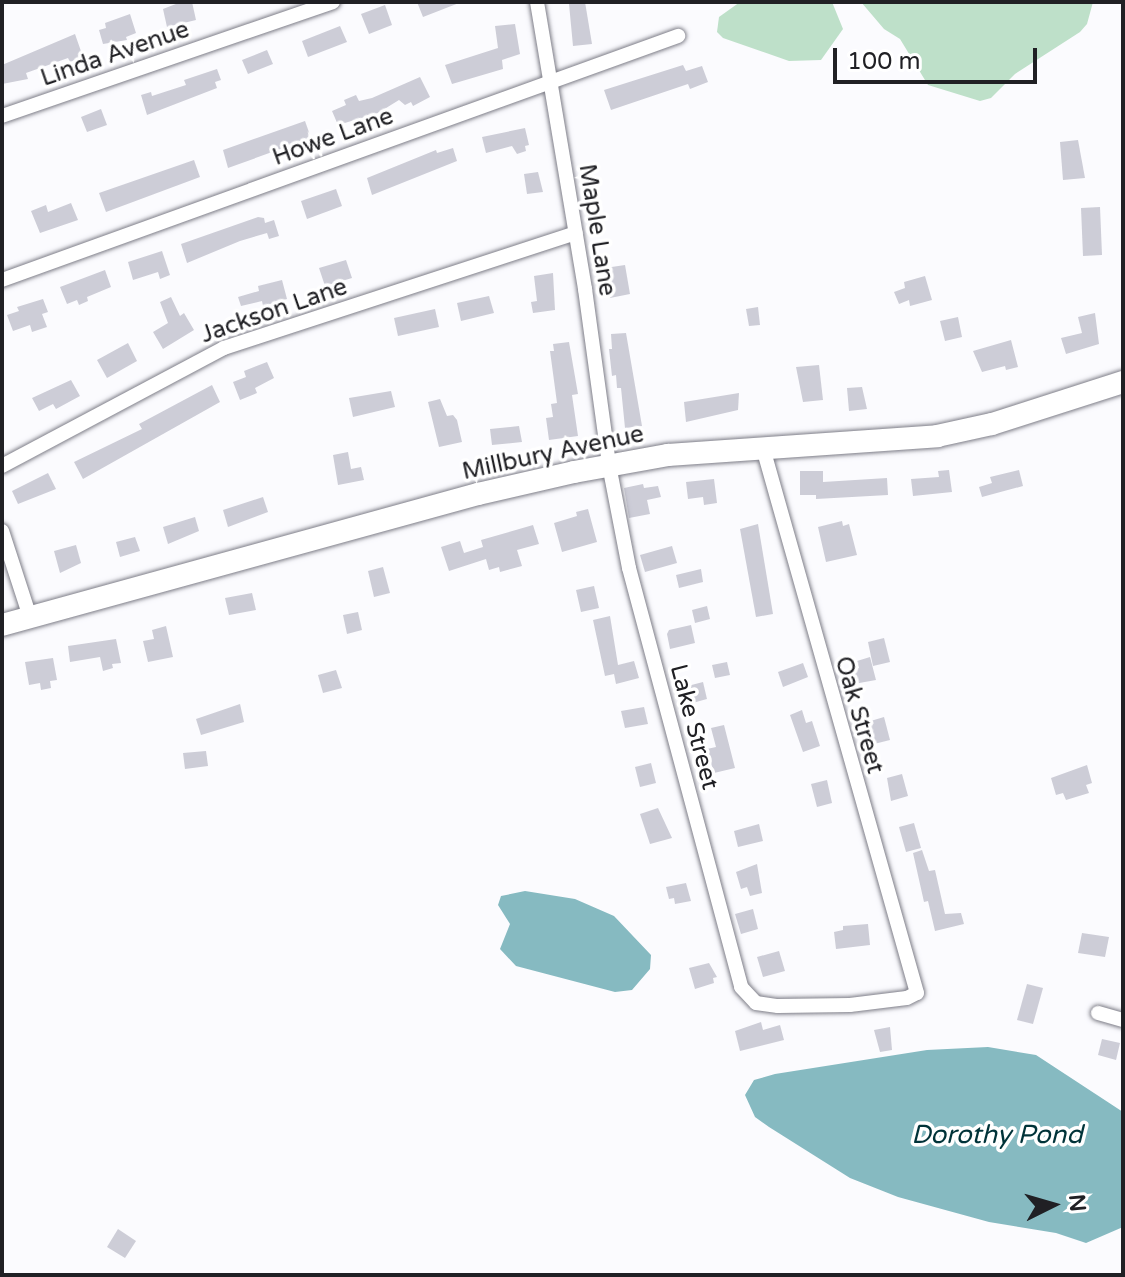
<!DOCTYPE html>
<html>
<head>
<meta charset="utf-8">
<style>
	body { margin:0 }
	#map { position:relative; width:1125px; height:1277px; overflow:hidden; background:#fbfbfe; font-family:"Varela Round",sans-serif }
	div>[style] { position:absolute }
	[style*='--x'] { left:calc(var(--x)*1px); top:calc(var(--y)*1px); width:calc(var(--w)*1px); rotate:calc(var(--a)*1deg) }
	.green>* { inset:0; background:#bee0c9 }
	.water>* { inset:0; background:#86bac1 }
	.building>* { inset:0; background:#cdcdd7 }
	.roads { filter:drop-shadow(0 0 2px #7e7e88) drop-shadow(0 0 2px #7e7e88) }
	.street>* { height:14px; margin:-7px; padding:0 7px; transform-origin:7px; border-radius:7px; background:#fff }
	.secondary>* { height:22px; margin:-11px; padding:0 11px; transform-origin:11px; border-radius:11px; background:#fff }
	span { translate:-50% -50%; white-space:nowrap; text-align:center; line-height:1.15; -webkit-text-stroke:7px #fff; paint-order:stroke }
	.street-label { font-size:24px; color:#202024 }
	.water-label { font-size:26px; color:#003339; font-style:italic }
	.frame { position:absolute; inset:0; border:4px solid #202024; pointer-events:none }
	.north { position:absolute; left:1013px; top:1165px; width:80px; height:80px; -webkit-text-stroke:6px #fff; paint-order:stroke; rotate:85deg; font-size:22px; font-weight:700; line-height:32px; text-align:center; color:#202024 }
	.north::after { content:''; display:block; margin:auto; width:28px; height:36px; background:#202024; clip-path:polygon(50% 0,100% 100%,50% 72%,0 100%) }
	.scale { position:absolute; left:833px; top:48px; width:204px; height:36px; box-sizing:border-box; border:4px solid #202024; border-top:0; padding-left:10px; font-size:24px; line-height:28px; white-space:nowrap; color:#202024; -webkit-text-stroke:6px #fff; paint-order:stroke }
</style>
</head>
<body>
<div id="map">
	<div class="green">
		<div style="clip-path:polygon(740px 2px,832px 2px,843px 29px,821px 60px,789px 61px,723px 38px,717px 32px,719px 17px)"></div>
		<div style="clip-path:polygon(861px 2px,1093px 2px,1087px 24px,1080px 32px,1015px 74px,991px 98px,980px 101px,928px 85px,900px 39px,884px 29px)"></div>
	</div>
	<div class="water">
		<div style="clip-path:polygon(525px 891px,575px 899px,614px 916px,651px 955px,650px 969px,632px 990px,615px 992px,516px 966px,500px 949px,510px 924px,498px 905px,501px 896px)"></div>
		<div style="clip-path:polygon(988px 1047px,1036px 1055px,1123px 1112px,1123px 1227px,1086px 1243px,1056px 1233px,989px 1222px,898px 1197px,850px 1178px,769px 1127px,755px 1117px,745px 1095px,754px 1080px,775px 1074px,927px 1050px)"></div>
	</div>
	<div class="building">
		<div style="clip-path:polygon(181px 2px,192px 2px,196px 20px,167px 27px,163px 9px)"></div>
		<div style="clip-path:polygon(417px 2px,459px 2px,459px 3px,423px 17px)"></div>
		<div style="clip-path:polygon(585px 2px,592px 44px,573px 46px,569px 4px)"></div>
		<div style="clip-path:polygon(385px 5px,392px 25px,369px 34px,361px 14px)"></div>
		<div style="clip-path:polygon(130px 14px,136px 33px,126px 37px,127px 40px,103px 44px,99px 30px,106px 28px,105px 23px)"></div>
		<div style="clip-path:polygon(515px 24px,520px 54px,502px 60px,503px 69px,452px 84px,445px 65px,498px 48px,495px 26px)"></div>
		<div style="clip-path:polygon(340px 26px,347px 42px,308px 57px,302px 41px)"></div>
		<div style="clip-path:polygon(75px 34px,83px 57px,70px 62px,68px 58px,26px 73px,28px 79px,2px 84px,2px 65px)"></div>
		<div style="clip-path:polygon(267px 50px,273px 64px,248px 74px,242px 60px)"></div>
		<div style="clip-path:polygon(683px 65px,686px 71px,702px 66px,708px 82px,690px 89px,688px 84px,611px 110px,604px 90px)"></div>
		<div style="clip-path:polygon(217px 69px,221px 80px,215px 82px,217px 88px,147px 115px,141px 95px,151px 92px,152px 96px,186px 85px,184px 80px)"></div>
		<div style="clip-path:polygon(420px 77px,430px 97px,413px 106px,411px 102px,405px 105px,399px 100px,378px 113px,338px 125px,332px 111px,346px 105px,344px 100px,356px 95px,359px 101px,372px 98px)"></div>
		<div style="clip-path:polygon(101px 109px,107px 125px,87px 132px,81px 117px)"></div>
		<div style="clip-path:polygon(305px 121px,311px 138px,228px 168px,223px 150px)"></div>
		<div style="clip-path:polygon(525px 128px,529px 145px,525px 146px,526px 151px,517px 154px,512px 146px,486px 153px,482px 137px)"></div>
		<div style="clip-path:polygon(1078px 140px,1085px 178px,1063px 180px,1060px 142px)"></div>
		<div style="clip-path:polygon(453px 148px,457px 161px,372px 195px,367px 178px,436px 150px,437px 153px)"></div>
		<div style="clip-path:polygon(194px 160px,200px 177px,106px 212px,99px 193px)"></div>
		<div style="clip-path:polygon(538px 172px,543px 192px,527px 194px,524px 174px)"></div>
		<div style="clip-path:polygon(336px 189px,342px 206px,307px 219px,301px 201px)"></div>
		<div style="clip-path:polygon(71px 203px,78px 220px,40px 233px,31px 211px,46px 205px,48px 212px)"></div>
		<div style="clip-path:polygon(1100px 207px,1102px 255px,1083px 256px,1081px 208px)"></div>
		<div style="clip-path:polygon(258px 217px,264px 218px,265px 223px,274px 220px,279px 236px,269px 239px,267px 233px,240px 241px,187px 263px,181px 244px)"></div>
		<div style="clip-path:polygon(162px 251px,170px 275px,160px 279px,158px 272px,133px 280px,128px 262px)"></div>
		<div style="clip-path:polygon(346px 260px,352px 278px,325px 286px,319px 268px)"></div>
		<div style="clip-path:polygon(625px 265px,630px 294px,610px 298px,605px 268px)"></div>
		<div style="clip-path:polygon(105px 270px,111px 287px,87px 297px,88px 301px,79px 305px,77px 300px,67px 304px,60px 287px)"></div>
		<div style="clip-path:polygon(553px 273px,555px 310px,533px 313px,531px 302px,537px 301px,534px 276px)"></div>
		<div style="clip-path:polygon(925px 276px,932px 300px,910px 306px,909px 300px,899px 304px,894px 292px,905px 288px,904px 282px)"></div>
		<div style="clip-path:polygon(282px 280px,287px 299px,263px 306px,262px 301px,241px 306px,238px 297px,259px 291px,258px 286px)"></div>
		<div style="clip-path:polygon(489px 296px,494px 313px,461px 321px,457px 303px)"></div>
		<div style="clip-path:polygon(171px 297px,180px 316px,184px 313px,194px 330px,163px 349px,153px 332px,168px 323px,160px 302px)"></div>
		<div style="clip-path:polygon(43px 299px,48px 312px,42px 314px,47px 327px,32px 332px,30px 325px,13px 331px,7px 315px,19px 311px,17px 307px)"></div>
		<div style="clip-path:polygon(758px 307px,760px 325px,749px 326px,746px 309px)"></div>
		<div style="clip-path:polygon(435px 309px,439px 327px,398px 336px,394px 318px)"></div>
		<div style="clip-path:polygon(1095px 313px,1099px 344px,1066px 354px,1061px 338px,1082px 333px,1078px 317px)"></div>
		<div style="clip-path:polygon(958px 317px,962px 337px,945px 341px,940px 321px)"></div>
		<div style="clip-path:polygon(626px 333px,642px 426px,625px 428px,621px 388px,617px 388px,616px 375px,612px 376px,609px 349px,612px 349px,611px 334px)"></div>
		<div style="clip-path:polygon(1011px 340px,1018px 367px,1006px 370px,1005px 366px,982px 372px,973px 351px)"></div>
		<div style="clip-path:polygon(569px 342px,578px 394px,572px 395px,578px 436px,549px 440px,546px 418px,553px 417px,551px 404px,557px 403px,550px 351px,554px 351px,553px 344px)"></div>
		<div style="clip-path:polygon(128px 343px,137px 361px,107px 378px,97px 360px)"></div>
		<div style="clip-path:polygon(267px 362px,274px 378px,255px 388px,257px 393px,240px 400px,233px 382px,246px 377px,244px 371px)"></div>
		<div style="clip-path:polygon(819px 365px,823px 400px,803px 402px,796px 367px)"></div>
		<div style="clip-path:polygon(71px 380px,80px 396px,56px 409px,53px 404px,39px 411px,32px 398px)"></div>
		<div style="clip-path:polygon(212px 385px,220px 402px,83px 479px,74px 462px,142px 429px,139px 424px)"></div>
		<div style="clip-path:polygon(862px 387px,867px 409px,849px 411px,847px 388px)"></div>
		<div style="clip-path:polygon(391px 391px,395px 407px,353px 417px,349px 398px)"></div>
		<div style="clip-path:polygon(739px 393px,738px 410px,686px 422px,684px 402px)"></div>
		<div style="clip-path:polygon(440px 399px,447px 416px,453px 415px,457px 420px,462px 442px,439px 447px,428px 402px)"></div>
		<div style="clip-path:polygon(519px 426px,522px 442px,492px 445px,490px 429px)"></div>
		<div style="clip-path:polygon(348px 452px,351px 469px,361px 467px,364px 480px,338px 485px,333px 455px)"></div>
		<div style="clip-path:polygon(949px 470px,952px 492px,913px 496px,911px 479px,939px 477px,938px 471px)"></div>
		<div style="clip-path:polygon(1019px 470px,1023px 486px,982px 497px,979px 487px,992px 483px,990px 477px)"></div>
		<div style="clip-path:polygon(800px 471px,823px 471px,823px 482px,887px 478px,888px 495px,816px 499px,816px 495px,800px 495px)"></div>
		<div style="clip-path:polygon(48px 473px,56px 489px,18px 504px,12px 491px)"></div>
		<div style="clip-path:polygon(714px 479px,717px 503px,704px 505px,703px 497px,688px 499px,686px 482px)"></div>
		<div style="clip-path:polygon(643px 484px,644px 488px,658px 486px,661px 497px,647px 500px,650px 514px,629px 518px,624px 488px)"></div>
		<div style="clip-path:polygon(263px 497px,268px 512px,228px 527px,223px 510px)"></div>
		<div style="clip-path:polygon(588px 509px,597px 542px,562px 552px,554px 523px,577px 516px,576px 512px)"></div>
		<div style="clip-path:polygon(195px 517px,199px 531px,168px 544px,163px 527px)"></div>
		<div style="clip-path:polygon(842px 521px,843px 526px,849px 524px,857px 555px,826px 562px,818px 527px)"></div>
		<div style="clip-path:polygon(758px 524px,773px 614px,756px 617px,740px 529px)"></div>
		<div style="clip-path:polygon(533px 525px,539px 544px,517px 550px,522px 566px,500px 572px,499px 567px,489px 570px,486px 559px,449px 571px,441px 547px,460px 541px,464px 553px,483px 547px,481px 540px)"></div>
		<div style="clip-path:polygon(135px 537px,140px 551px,120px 557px,116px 542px)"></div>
		<div style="clip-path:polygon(76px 545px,81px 563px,60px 573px,54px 551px)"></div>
		<div style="clip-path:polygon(672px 546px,677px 563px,645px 572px,640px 555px)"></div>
		<div style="clip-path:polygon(383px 567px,390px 593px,374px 597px,368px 571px)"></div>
		<div style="clip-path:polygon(701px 569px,703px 582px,679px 588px,676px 575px)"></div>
		<div style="clip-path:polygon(594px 586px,599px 608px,581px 612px,576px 590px)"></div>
		<div style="clip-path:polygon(252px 593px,256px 610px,229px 615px,225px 598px)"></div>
		<div style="clip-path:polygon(707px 606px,710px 619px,695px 623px,692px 610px)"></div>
		<div style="clip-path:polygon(358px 612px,362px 630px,347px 634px,343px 615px)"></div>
		<div style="clip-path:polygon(610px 616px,618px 665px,634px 661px,639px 678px,616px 684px,614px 674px,605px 676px,593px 620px)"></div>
		<div style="clip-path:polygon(691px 625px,695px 643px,670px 649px,667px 634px,669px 630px)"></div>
		<div style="clip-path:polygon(166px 626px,173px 657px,148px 662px,143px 641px,154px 639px,152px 630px)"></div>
		<div style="clip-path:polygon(884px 638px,890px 662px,873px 666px,868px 642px)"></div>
		<div style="clip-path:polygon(116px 639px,121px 663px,112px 664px,113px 668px,103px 671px,100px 657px,70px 662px,68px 646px)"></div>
		<div style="clip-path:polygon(870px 657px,876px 680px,848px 685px,845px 673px,859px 668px,857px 661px)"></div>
		<div style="clip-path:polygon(53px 658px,57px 680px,50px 681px,51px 688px,41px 690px,40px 683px,29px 685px,25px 662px)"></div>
		<div style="clip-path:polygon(727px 662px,730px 675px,715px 678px,712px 665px)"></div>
		<div style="clip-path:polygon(803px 663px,808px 677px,783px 687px,778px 672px)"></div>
		<div style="clip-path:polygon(336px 670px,342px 688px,323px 693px,318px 675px)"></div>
		<div style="clip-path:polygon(703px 682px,707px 699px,685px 705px,680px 688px)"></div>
		<div style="clip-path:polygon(240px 704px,244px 722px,201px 735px,196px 719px)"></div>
		<div style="clip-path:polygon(644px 707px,648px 724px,625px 728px,621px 711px)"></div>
		<div style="clip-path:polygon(802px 710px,806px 723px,812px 721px,820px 746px,803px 752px,790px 715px)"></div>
		<div style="clip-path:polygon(884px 717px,890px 740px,870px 745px,864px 723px)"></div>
		<div style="clip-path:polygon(724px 725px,735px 768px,714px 773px,707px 749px,716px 747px,711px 728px)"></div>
		<div style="clip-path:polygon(206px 751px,208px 766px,185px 769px,183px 753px)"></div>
		<div style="clip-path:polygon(651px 763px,656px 783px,640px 787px,635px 767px)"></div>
		<div style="clip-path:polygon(1087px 765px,1092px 783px,1086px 785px,1089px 793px,1066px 800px,1063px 793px,1056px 795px,1051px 778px)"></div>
		<div style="clip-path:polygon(902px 774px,908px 796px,891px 801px,887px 778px)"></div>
		<div style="clip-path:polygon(827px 780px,832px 803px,817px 807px,811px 784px)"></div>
		<div style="clip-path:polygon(658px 808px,672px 838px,650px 844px,640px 814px)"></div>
		<div style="clip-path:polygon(914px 823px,921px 848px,906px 852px,899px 827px)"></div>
		<div style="clip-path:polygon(759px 824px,763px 841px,738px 847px,734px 831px)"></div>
		<div style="clip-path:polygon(922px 850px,929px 871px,935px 870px,945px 914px,961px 913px,964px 924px,935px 931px,928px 901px,924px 902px,913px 853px)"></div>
		<div style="clip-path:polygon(757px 864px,762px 893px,750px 896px,747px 887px,741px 889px,736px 872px)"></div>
		<div style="clip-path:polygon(686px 883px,691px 901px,675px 904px,674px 898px,669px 899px,666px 887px)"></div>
		<div style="clip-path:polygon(753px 909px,758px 929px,741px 934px,735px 914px)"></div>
		<div style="clip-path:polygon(868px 924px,870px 945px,836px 949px,834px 932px,843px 930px,843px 926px)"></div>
		<div style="clip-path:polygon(1082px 933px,1109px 937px,1105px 957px,1078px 953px)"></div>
		<div style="clip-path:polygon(779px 951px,785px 971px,763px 977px,757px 957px)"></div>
		<div style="clip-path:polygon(709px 963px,717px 977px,713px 978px,714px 983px,695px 989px,689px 968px)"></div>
		<div style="clip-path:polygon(1027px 984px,1043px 988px,1033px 1024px,1017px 1020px)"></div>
		<div style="clip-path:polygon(761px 1022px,763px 1030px,780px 1025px,784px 1040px,740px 1051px,735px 1031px)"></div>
		<div style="clip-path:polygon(890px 1027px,892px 1050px,880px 1052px,874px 1030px)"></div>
		<div style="clip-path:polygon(1102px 1039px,1120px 1043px,1116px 1060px,1098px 1055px)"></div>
		<div style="clip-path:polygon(118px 1229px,136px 1241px,125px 1258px,107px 1247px)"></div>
	</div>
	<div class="roads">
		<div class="street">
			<div style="--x:537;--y:2;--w:291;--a:80.5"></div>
			<div style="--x:585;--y:289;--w:178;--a:82.2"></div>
			<div style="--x:609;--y:465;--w:105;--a:79"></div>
			<div style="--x:629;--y:568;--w:434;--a:75"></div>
			<div style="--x:741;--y:987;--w:22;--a:47"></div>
			<div style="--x:756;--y:1003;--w:22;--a:8"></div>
			<div style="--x:778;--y:1006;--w:72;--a:-0.8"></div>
			<div style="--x:850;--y:1005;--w:57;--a:-7"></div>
			<div style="--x:907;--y:998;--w:11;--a:-27"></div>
			<div style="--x:917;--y:993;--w:566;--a:-105.78"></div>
			<div style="--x:2;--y:116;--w:350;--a:-19"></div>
			<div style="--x:2;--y:280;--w:719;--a:-19.85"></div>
			<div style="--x:2;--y:466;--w:251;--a:-28"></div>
			<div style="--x:224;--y:348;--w:370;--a:-18.1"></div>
			<div style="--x:2;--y:531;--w:90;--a:72"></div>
			<div style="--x:1098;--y:1013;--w:26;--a:16"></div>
		</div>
		<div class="secondary">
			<div style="--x:2;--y:625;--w:494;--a:-15.4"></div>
			<div style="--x:478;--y:494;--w:98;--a:-12.9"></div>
			<div style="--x:574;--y:472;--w:96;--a:-10.3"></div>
			<div style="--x:668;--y:455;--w:270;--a:-4"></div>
			<div style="--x:937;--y:436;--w:56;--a:-12.3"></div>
			<div style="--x:992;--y:424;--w:138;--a:-17.8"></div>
		</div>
	</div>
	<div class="street-label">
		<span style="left:115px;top:54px;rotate:-19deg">Linda Avenue</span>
		<span style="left:333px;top:137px;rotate:-20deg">Howe Lane</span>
		<span style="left:597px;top:230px;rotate:81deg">Maple Lane</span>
		<span style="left:274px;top:311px;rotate:-19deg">Jackson Lane</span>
		<span style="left:553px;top:453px;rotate:-12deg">Millbury Avenue</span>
		<span style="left:859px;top:715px;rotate:74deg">Oak Street</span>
		<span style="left:694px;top:727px;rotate:75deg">Lake Street</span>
	</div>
	<div class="water-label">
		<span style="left:997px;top:1135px">Dorothy Pond</span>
	</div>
	<div class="frame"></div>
	<div class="north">N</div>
	<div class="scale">100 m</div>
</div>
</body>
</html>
